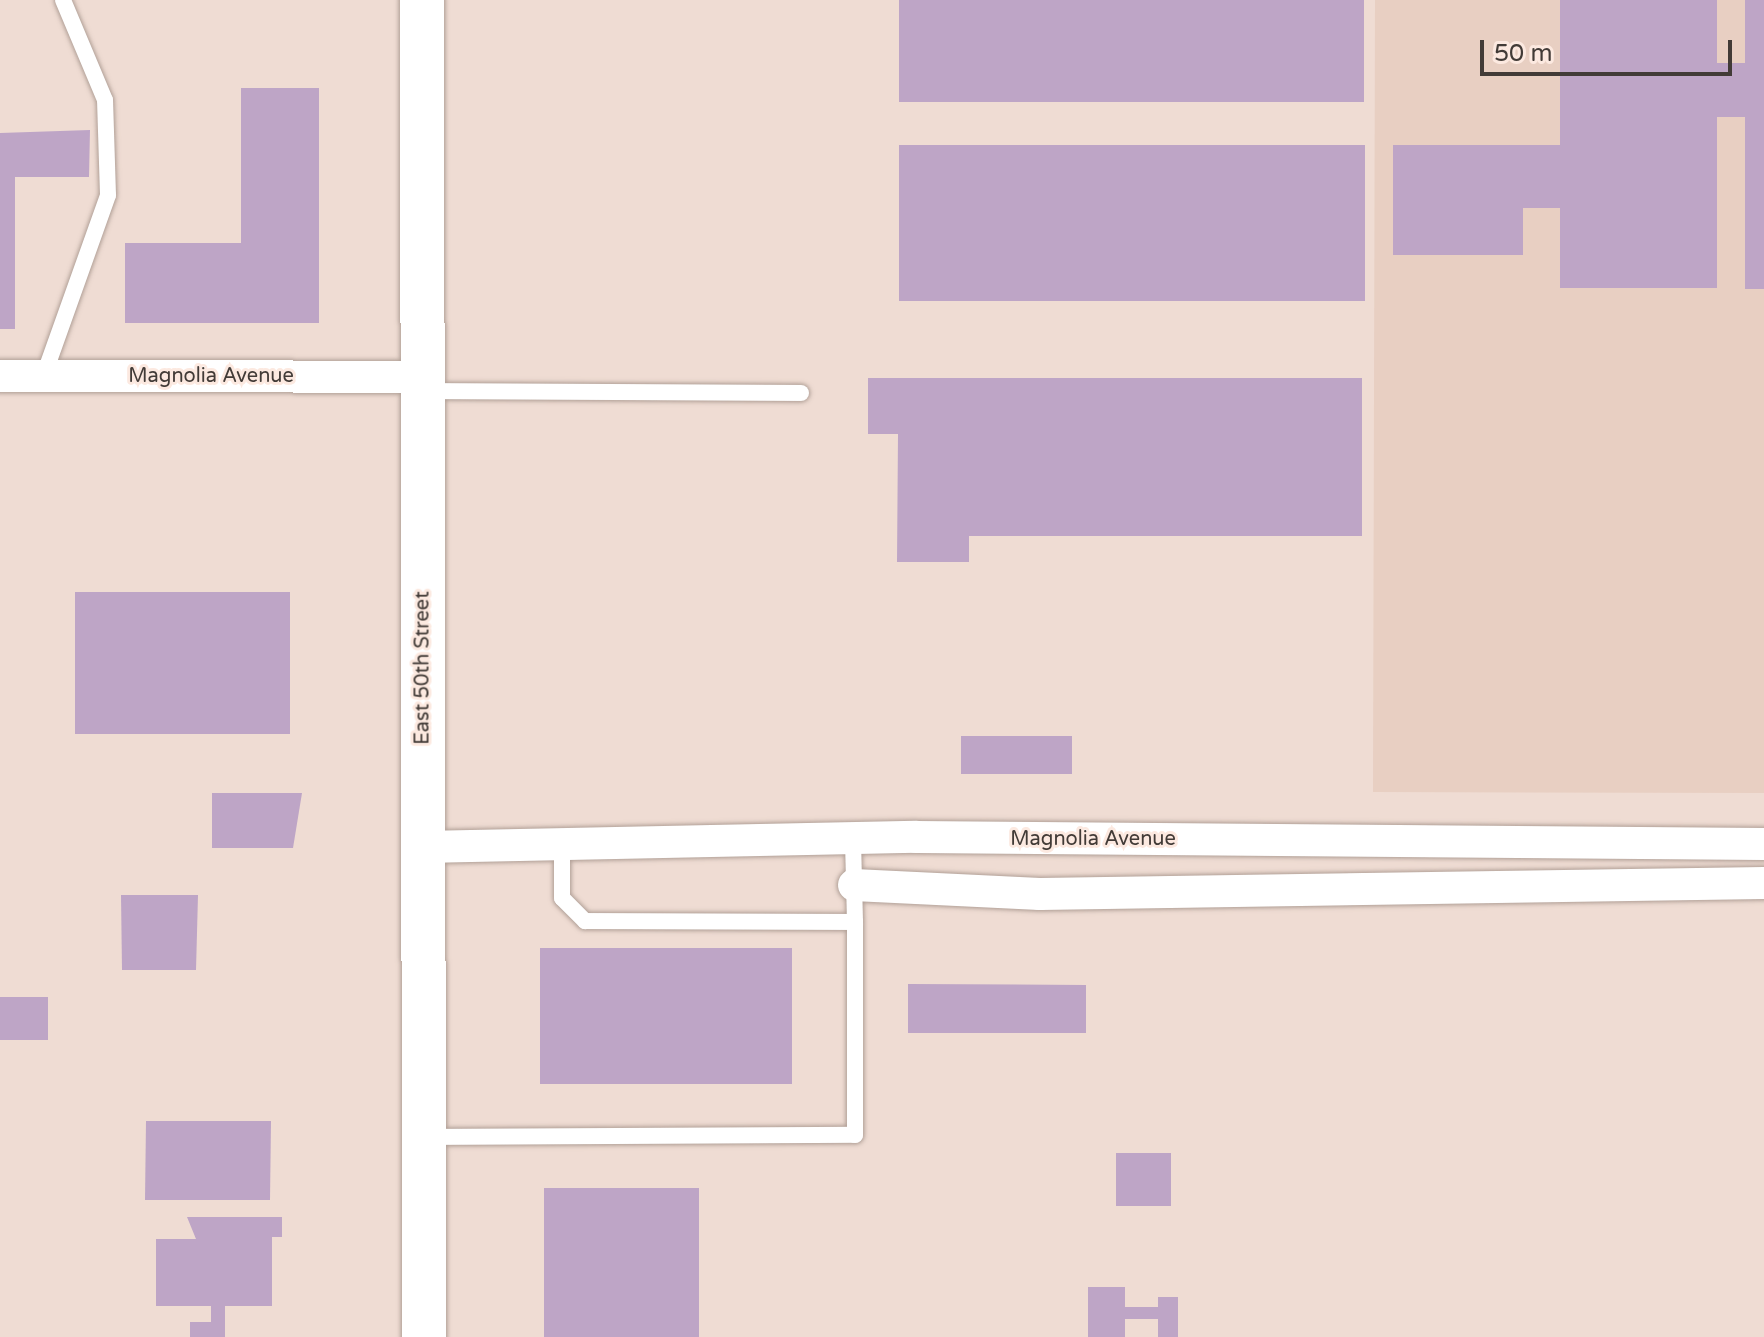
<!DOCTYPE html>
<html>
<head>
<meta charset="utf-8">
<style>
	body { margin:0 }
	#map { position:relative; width:1764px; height:1337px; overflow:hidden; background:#efdcd3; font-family:"Varela Round",sans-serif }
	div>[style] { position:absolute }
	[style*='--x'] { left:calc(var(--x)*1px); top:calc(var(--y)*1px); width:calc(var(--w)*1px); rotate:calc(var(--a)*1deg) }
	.built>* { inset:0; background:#e8cfc2 }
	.building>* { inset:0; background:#bea5c6 }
	.roads { filter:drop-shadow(0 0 2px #b1a097) drop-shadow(0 0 2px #b1a097) }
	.lane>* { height:16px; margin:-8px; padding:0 8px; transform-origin:8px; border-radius:8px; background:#fff }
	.street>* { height:32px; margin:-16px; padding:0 16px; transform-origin:16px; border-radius:16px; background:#fff }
	.secondary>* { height:44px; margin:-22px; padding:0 22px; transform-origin:22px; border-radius:22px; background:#fff }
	span { translate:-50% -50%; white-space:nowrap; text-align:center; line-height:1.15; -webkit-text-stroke:6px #fce9e0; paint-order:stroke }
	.street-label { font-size:20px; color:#423b37 }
	.scale { position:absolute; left:1480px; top:40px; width:252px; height:36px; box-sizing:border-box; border:4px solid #423b37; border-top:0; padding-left:10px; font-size:24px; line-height:28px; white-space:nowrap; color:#423b37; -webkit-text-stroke:6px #fce9e0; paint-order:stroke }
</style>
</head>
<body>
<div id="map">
	<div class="built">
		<div style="clip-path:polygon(1375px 0,1764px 0,1764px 793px,1373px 792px)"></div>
	</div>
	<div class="building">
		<div style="clip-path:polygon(899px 0,1364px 0,1364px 102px,899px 102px)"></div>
		<div style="clip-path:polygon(1560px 0,1717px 0,1717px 63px,1745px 63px,1745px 0,1764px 0,1764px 289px,1745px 289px,1745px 117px,1717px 117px,1717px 288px,1560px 288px,1560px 208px,1523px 208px,1523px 255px,1393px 255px,1393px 145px,1560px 145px)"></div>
		<div style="clip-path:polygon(241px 88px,319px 88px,319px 323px,125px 323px,125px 243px,241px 243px)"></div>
		<div style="clip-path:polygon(90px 130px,89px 177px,15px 177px,15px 329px,0 329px,0 133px)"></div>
		<div style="clip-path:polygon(899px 145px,1365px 145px,1365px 301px,899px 301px)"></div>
		<div style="clip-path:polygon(868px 378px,1362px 378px,1362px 536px,969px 536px,969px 562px,897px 562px,898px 434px,868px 434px)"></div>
		<div style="clip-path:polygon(75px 592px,290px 592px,290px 734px,75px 734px)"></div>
		<div style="clip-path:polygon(961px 736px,1072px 736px,1072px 774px,961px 774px)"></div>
		<div style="clip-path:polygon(212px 793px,302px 793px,293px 848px,212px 848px)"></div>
		<div style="clip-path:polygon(121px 895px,198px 895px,196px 970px,122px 970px)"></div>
		<div style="clip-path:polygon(540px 948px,792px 948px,792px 1084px,540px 1084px)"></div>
		<div style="clip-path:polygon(908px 984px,1086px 985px,1086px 1033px,908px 1033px)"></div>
		<div style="clip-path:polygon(0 997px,48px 997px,48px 1040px,0 1040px)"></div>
		<div style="clip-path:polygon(146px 1121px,271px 1121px,270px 1200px,145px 1200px)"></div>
		<div style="clip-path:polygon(1116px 1153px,1171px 1153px,1171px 1206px,1116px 1206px)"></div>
		<div style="clip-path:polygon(544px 1188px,699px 1188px,699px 1337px,544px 1337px)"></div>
		<div style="clip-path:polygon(187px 1217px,282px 1217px,282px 1237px,272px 1237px,272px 1306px,225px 1306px,225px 1337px,190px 1337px,190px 1322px,211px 1322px,211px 1306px,156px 1306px,156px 1239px,196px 1239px)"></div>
		<div style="clip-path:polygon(1088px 1287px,1125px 1287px,1125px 1307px,1158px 1307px,1158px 1297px,1178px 1297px,1178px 1337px,1158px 1337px,1158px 1319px,1125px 1319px,1125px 1337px,1088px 1337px)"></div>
	</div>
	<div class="roads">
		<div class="lane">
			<div style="--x:44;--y:375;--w:191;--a:-70.4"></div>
			<div style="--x:108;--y:195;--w:95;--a:-91.8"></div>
			<div style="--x:105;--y:100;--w:108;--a:-112.8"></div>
			<div style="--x:424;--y:391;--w:377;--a:0.3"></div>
			<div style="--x:562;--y:846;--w:52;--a:90"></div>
			<div style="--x:562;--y:898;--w:33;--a:45"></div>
			<div style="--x:585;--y:921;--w:270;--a:0.2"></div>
			<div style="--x:855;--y:922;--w:84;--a:-91.4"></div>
			<div style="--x:425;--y:1137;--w:430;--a:-0.3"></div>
			<div style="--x:855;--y:1135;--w:213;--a:-90"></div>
		</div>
		<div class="street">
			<div style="--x:0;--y:376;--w:421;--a:0.1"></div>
			<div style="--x:423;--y:847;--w:493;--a:-1.2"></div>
			<div style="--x:916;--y:837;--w:848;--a:0.47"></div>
			<div style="--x:854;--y:885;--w:186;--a:2.8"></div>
			<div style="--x:1040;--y:894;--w:724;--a:-0.87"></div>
		</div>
		<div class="secondary">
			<div style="--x:422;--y:0;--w:1337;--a:89.91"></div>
		</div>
	</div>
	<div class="street-label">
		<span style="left:211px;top:376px">Magnolia Avenue</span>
		<span style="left:423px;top:668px;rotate:-90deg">East 50th Street</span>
		<span style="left:1093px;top:839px">Magnolia Avenue</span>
	</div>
	<div class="scale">50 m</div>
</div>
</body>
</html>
